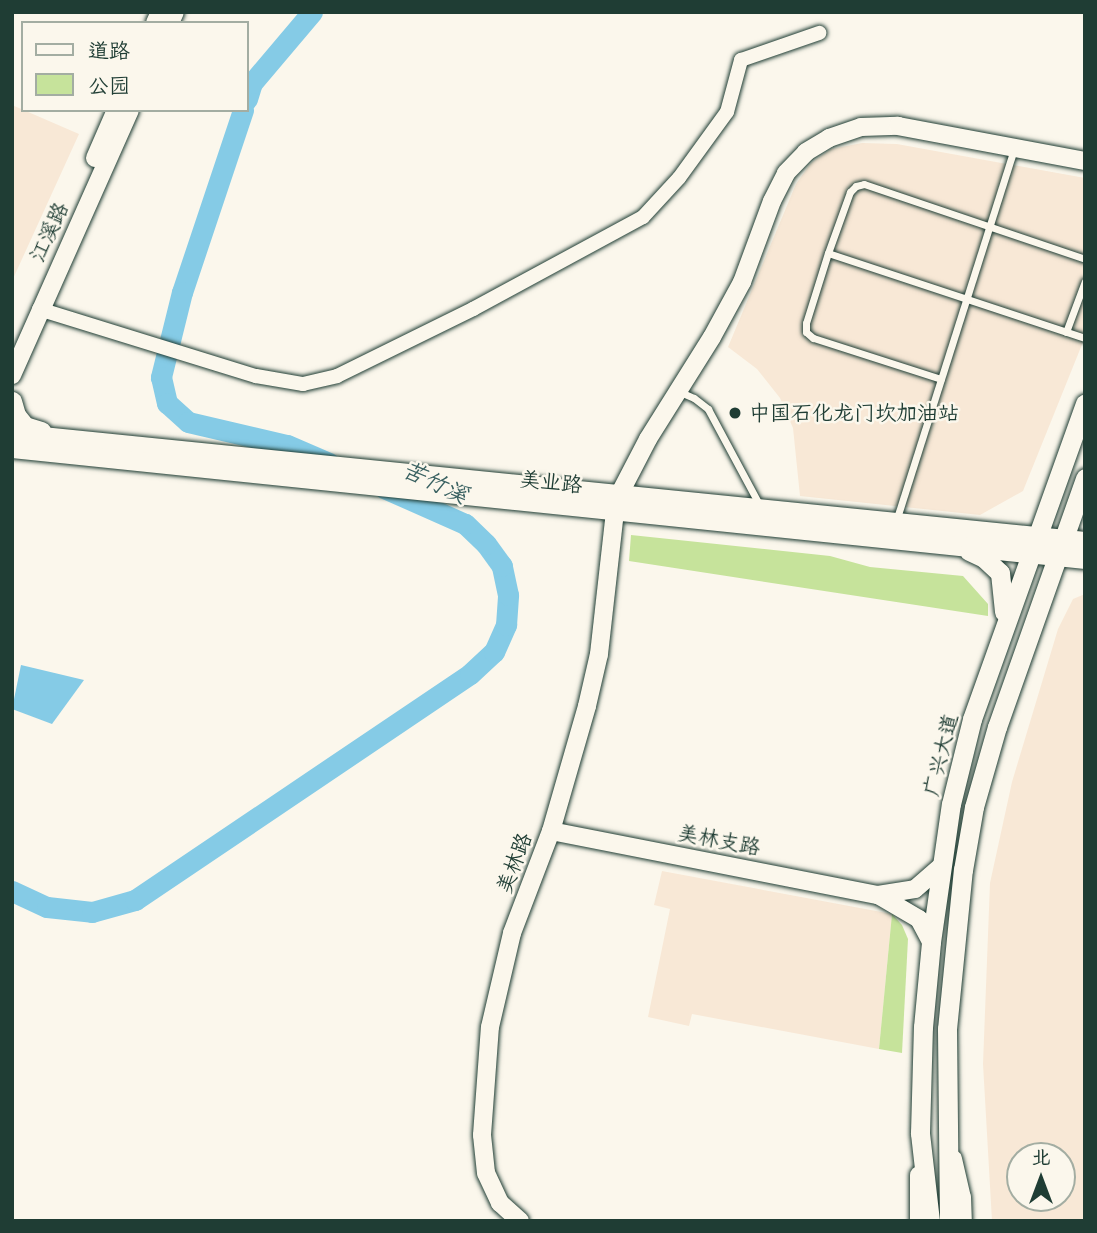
<!DOCTYPE html>
<html>
<head>
<meta charset="utf-8">
<style>
	body { margin:0 }
	#map { position:relative; width:1097px; height:1233px; overflow:hidden; background:#fbf7ec; font-family:"Comic Neue","LXGW WenKai TC",sans-serif }
	div>[style] { position:absolute }
	[style*='--x'] { left:calc(var(--x)*1px); top:calc(var(--y)*1px); width:calc(var(--w)*1px); rotate:calc(var(--a)*1deg) }
	.built>* { inset:0; background:#f8e8d6 }
	.green>* { inset:0; background:#c6e39b }
	.water>* { inset:0; background:#85cbe6 }
	.river>* { height:21px; margin:-10.5px; padding:0 10.5px; transform-origin:10.5px; border-radius:10.5px; background:#85cbe6 }
	.roads { filter:drop-shadow(0 0 2px #1f3d34) drop-shadow(0 0 2px #1f3d34) }
	.service>* { height:7px; margin:-3.5px; padding:0 3.5px; transform-origin:3.5px; border-radius:3.5px; background:#fbf7ec }
	.minor>* { height:14px; margin:-7px; padding:0 7px; transform-origin:7px; border-radius:7px; background:#fbf7ec }
	.tertiary>* { height:18px; margin:-9px; padding:0 9px; transform-origin:9px; border-radius:9px; background:#fbf7ec }
	.secondary>* { height:19px; margin:-9.5px; padding:0 9.5px; transform-origin:9.5px; border-radius:9.5px; background:#fbf7ec }
	.dots>* { width:19px; height:19px; translate:-50% -50%; box-sizing:border-box; border:4px solid #fbf7ec; border-radius:50% }
	span { translate:-50% -50%; white-space:nowrap; text-align:center; line-height:1.15; -webkit-text-stroke:5px #fbf7ec; paint-order:stroke }
	.street-label { font-size:21px; color:#1f3d34 }
	.poi-label { font-size:21px; color:#1f3d34 }
	.left { translate:0 -50%; text-align:left }
	.water-label { font-size:23px; color:#386060; font-style:italic }
	.frame { position:absolute; inset:0; border:14px solid #1f3d34; pointer-events:none }
	.legend { position:absolute; left:21px; top:21px; width:228px; height:91px; box-sizing:border-box; background:#fbf7ec; border:2px solid #a3ada2; margin:0; padding:9px 12px; list-style:none; font-size:21px; color:#1f3d34 }
	.legend li { display:flex; align-items:center; gap:14px; height:35px }
	.legend b { width:35px; border:2px solid #a3ada2 }
	.north { position:absolute; left:1006px; top:1142px; width:70px; height:70px; box-sizing:border-box; background:#fbf7ec; border:2px solid #a3ada2; border-radius:50%; rotate:0deg; font-size:19px; font-weight:700; line-height:28px; text-align:center; color:#1f3d34 }
	.north::after { content:''; display:block; margin:auto; width:24px; height:32px; background:#1f3d34; clip-path:polygon(50% 0,100% 100%,50% 72%,0 100%) }
</style>
</head>
<body>
<div id="map">
	<div class="built">
		<div style="clip-path:polygon(12px 105px,79px 134px,12px 281px)"></div>
		<div style="clip-path:polygon(862px 143px,897px 144px,1085px 178px,1085px 337px,1023px 491px,980px 515px,800px 496px,793px 428px,780px 398px,757px 369px,728px 347px,796px 184px,811px 163px,831px 149px)"></div>
		<div style="clip-path:polygon(evenodd,1085px 594px,1085px 1221px,992px 1221px,983px 1064px,990px 883px,1012px 782px,1058px 629px,1073px 599px,1085px 594px,1020px 1156px,1062px 1156px,1062px 1198px,1020px 1198px,1020px 1156px)"></div>
		<div style="clip-path:polygon(662px 871px,892px 914px,879px 1049px,692px 1014px,689px 1026px,648px 1017px,670px 909px,654px 905px)"></div>
	</div>
	<div class="green">
		<div style="clip-path:polygon(631px 535px,830px 556px,870px 567px,963px 576px,988px 604px,988px 616px,629px 561px)"></div>
		<div style="clip-path:polygon(892px 914px,902px 925px,908px 939px,902px 1053px,879px 1049px)"></div>
	</div>
	<div class="water">
		<div style="clip-path:polygon(21px 665px,84px 680px,52px 724px,12px 709px)"></div>
	</div>
	<div class="river">
		<div style="--x:247;--y:99;--w:17;--a:-73"></div>
		<div style="--x:252;--y:83;--w:93;--a:-49.8"></div>
		<div style="--x:243;--y:110;--w:192;--a:108.5"></div>
		<div style="--x:182;--y:292;--w:88;--a:103.9"></div>
		<div style="--x:161;--y:377;--w:27;--a:77"></div>
		<div style="--x:167;--y:403;--w:28;--a:42"></div>
		<div style="--x:188;--y:422;--w:102;--a:13.1"></div>
		<div style="--x:287;--y:445;--w:46;--a:23.2"></div>
		<div style="--x:12;--y:891;--w:38;--a:25"></div>
		<div style="--x:47;--y:907;--w:45;--a:6.3"></div>
		<div style="--x:92;--y:912;--w:45;--a:-15.6"></div>
		<div style="--x:135;--y:900;--w:404;--a:-34"></div>
		<div style="--x:470;--y:674;--w:33;--a:-43"></div>
		<div style="--x:494;--y:652;--w:30;--a:-66"></div>
		<div style="--x:506;--y:625;--w:30;--a:-86"></div>
		<div style="--x:508;--y:595;--w:30;--a:-102"></div>
		<div style="--x:502;--y:566;--w:27;--a:-126"></div>
		<div style="--x:486;--y:544;--w:29;--a:-136"></div>
		<div style="--x:465;--y:524;--w:89;--a:-156"></div>
	</div>
	<div class="roads">
		<div class="service">
			<div style="--x:828;--y:253;--w:271;--a:18.3"></div>
			<div style="--x:1066;--y:332;--w:54;--a:-69.6"></div>
			<div style="--x:941;--y:379;--w:134;--a:-162.2"></div>
			<div style="--x:813;--y:338;--w:9;--a:-139"></div>
			<div style="--x:806;--y:332;--w:9;--a:-90"></div>
			<div style="--x:806;--y:323;--w:73;--a:-72.6"></div>
			<div style="--x:828;--y:253;--w:65;--a:-70.2"></div>
			<div style="--x:850;--y:192;--w:8;--a:-45"></div>
			<div style="--x:856;--y:186;--w:8;--a:-14"></div>
			<div style="--x:864;--y:184;--w:233;--a:18.7"></div>
			<div style="--x:678;--y:391;--w:17;--a:24"></div>
			<div style="--x:694;--y:398;--w:18;--a:38"></div>
			<div style="--x:708;--y:409;--w:110;--a:61.8"></div>
			<div style="--x:896;--y:521;--w:390;--a:-72.4"></div>
		</div>
		<div class="minor">
			<div style="--x:39;--y:309;--w:227;--a:17.2"></div>
			<div style="--x:256;--y:376;--w:48;--a:9.7"></div>
			<div style="--x:303;--y:384;--w:35;--a:-13"></div>
			<div style="--x:337;--y:376;--w:152;--a:-26.2"></div>
			<div style="--x:473;--y:309;--w:193;--a:-28.4"></div>
			<div style="--x:643;--y:217;--w:53;--a:-47.3"></div>
			<div style="--x:679;--y:178;--w:82;--a:-54"></div>
			<div style="--x:727;--y:112;--w:54;--a:-74.9"></div>
			<div style="--x:741;--y:60;--w:83;--a:-19.1"></div>
		</div>
		<div class="tertiary">
			<div style="--x:155;--y:23;--w:12;--a:-66"></div>
			<div style="--x:170;--y:23;--w:12;--a:-66"></div>
			<div style="--x:95;--y:158;--w:52;--a:-66.4"></div>
			<div style="--x:12;--y:375;--w:290;--a:-66"></div>
			<div style="--x:619;--y:495;--w:63;--a:-62.6"></div>
			<div style="--x:648;--y:439;--w:120;--a:-57.9"></div>
			<div style="--x:712;--y:337;--w:63;--a:-61.4"></div>
			<div style="--x:742;--y:282;--w:86;--a:-69.7"></div>
			<div style="--x:772;--y:201;--w:31;--a:-63"></div>
			<div style="--x:786;--y:173;--w:29;--a:-46"></div>
			<div style="--x:806;--y:152;--w:27;--a:-31"></div>
			<div style="--x:829;--y:138;--w:34;--a:-19"></div>
			<div style="--x:861;--y:127;--w:37;--a:-2"></div>
			<div style="--x:898;--y:126;--w:190;--a:10.6"></div>
			<div style="--x:551;--y:831;--w:333;--a:11.1"></div>
			<div style="--x:878;--y:895;--w:37;--a:-9"></div>
			<div style="--x:915;--y:889;--w:35;--a:-41"></div>
			<div style="--x:878;--y:895;--w:48;--a:30.3"></div>
			<div style="--x:919;--y:919;--w:26;--a:62"></div>
			<div style="--x:953;--y:1159;--w:39;--a:77"></div>
			<div style="--x:962;--y:1197;--w:24;--a:88"></div>
			<div style="--x:919;--y:1175;--w:46;--a:90"></div>
			<div style="--x:520;--y:1221;--w:27;--a:-138"></div>
			<div style="--x:500;--y:1203;--w:33;--a:-115"></div>
			<div style="--x:486;--y:1173;--w:38;--a:-96"></div>
			<div style="--x:482;--y:1135;--w:108;--a:-85.8"></div>
			<div style="--x:490;--y:1027;--w:97;--a:-76.8"></div>
			<div style="--x:512;--y:933;--w:109;--a:-69.1"></div>
			<div style="--x:551;--y:831;--w:130;--a:-73.9"></div>
			<div style="--x:587;--y:706;--w:53;--a:-77"></div>
			<div style="--x:599;--y:654;--w:144;--a:-83.6"></div>
		</div>
		<div class="secondary">
			<div style="--x:12;--y:401;--w:15;--a:74"></div>
			<div style="--x:16;--y:415;--w:14;--a:51"></div>
			<div style="--x:25;--y:426;--w:17;--a:17"></div>
			<div style="--x:12;--y:433;--w:1078;--a:5.75"></div>
			<div style="--x:12;--y:448;--w:1079;--a:5.91"></div>
			<div style="--x:969;--y:551;--w:17;--a:25"></div>
			<div style="--x:984;--y:558;--w:22;--a:43"></div>
			<div style="--x:1000;--y:573;--w:39;--a:84"></div>
			<div style="--x:930;--y:1221;--w:89;--a:-96.5"></div>
			<div style="--x:920;--y:1133;--w:106;--a:-88.4"></div>
			<div style="--x:923;--y:1027;--w:85;--a:-84.6"></div>
			<div style="--x:931;--y:942;--w:139;--a:-81.8"></div>
			<div style="--x:951;--y:804;--w:88;--a:-76.1"></div>
			<div style="--x:972;--y:719;--w:335;--a:-70.3"></div>
			<div style="--x:949;--y:1221;--w:192;--a:-90.6"></div>
			<div style="--x:947;--y:1029;--w:160;--a:-84.3"></div>
			<div style="--x:963;--y:870;--w:64;--a:-80.1"></div>
			<div style="--x:974;--y:807;--w:83;--a:-74"></div>
			<div style="--x:997;--y:727;--w:264;--a:-70.5"></div>
		</div>
	</div>
	<div class="dots">
		<div style="left:735px;top:413px;background:#1f3d34"></div>
	</div>
	<div class="street-label">
		<span style="left:49px;top:232px;rotate:-65deg">江溪路</span>
		<span style="left:551px;top:482px;rotate:6deg">美业路</span>
		<span style="left:941px;top:755px;rotate:-76deg">广兴大道</span>
		<span style="left:719px;top:840px;rotate:11deg">美林支路</span>
		<span style="left:514px;top:863px;rotate:-69deg">美林路</span>
	</div>
	<div class="poi-label">
		<span class="left" style="left:749px;top:413px">中国石化龙门坎加油站</span>
	</div>
	<div class="water-label">
		<span style="left:435px;top:483px;rotate:25deg">苦竹溪</span>
	</div>
	<div class="frame"></div>
	<ul class="legend">
	<li><b style="height:9px;background:#fbf7ec"></b>道路</li>
	<li><b style="height:19px;background:#c6e39b"></b>公园</li>
	</ul>
	<div class="north">北</div>
</div>
</body>
</html>
